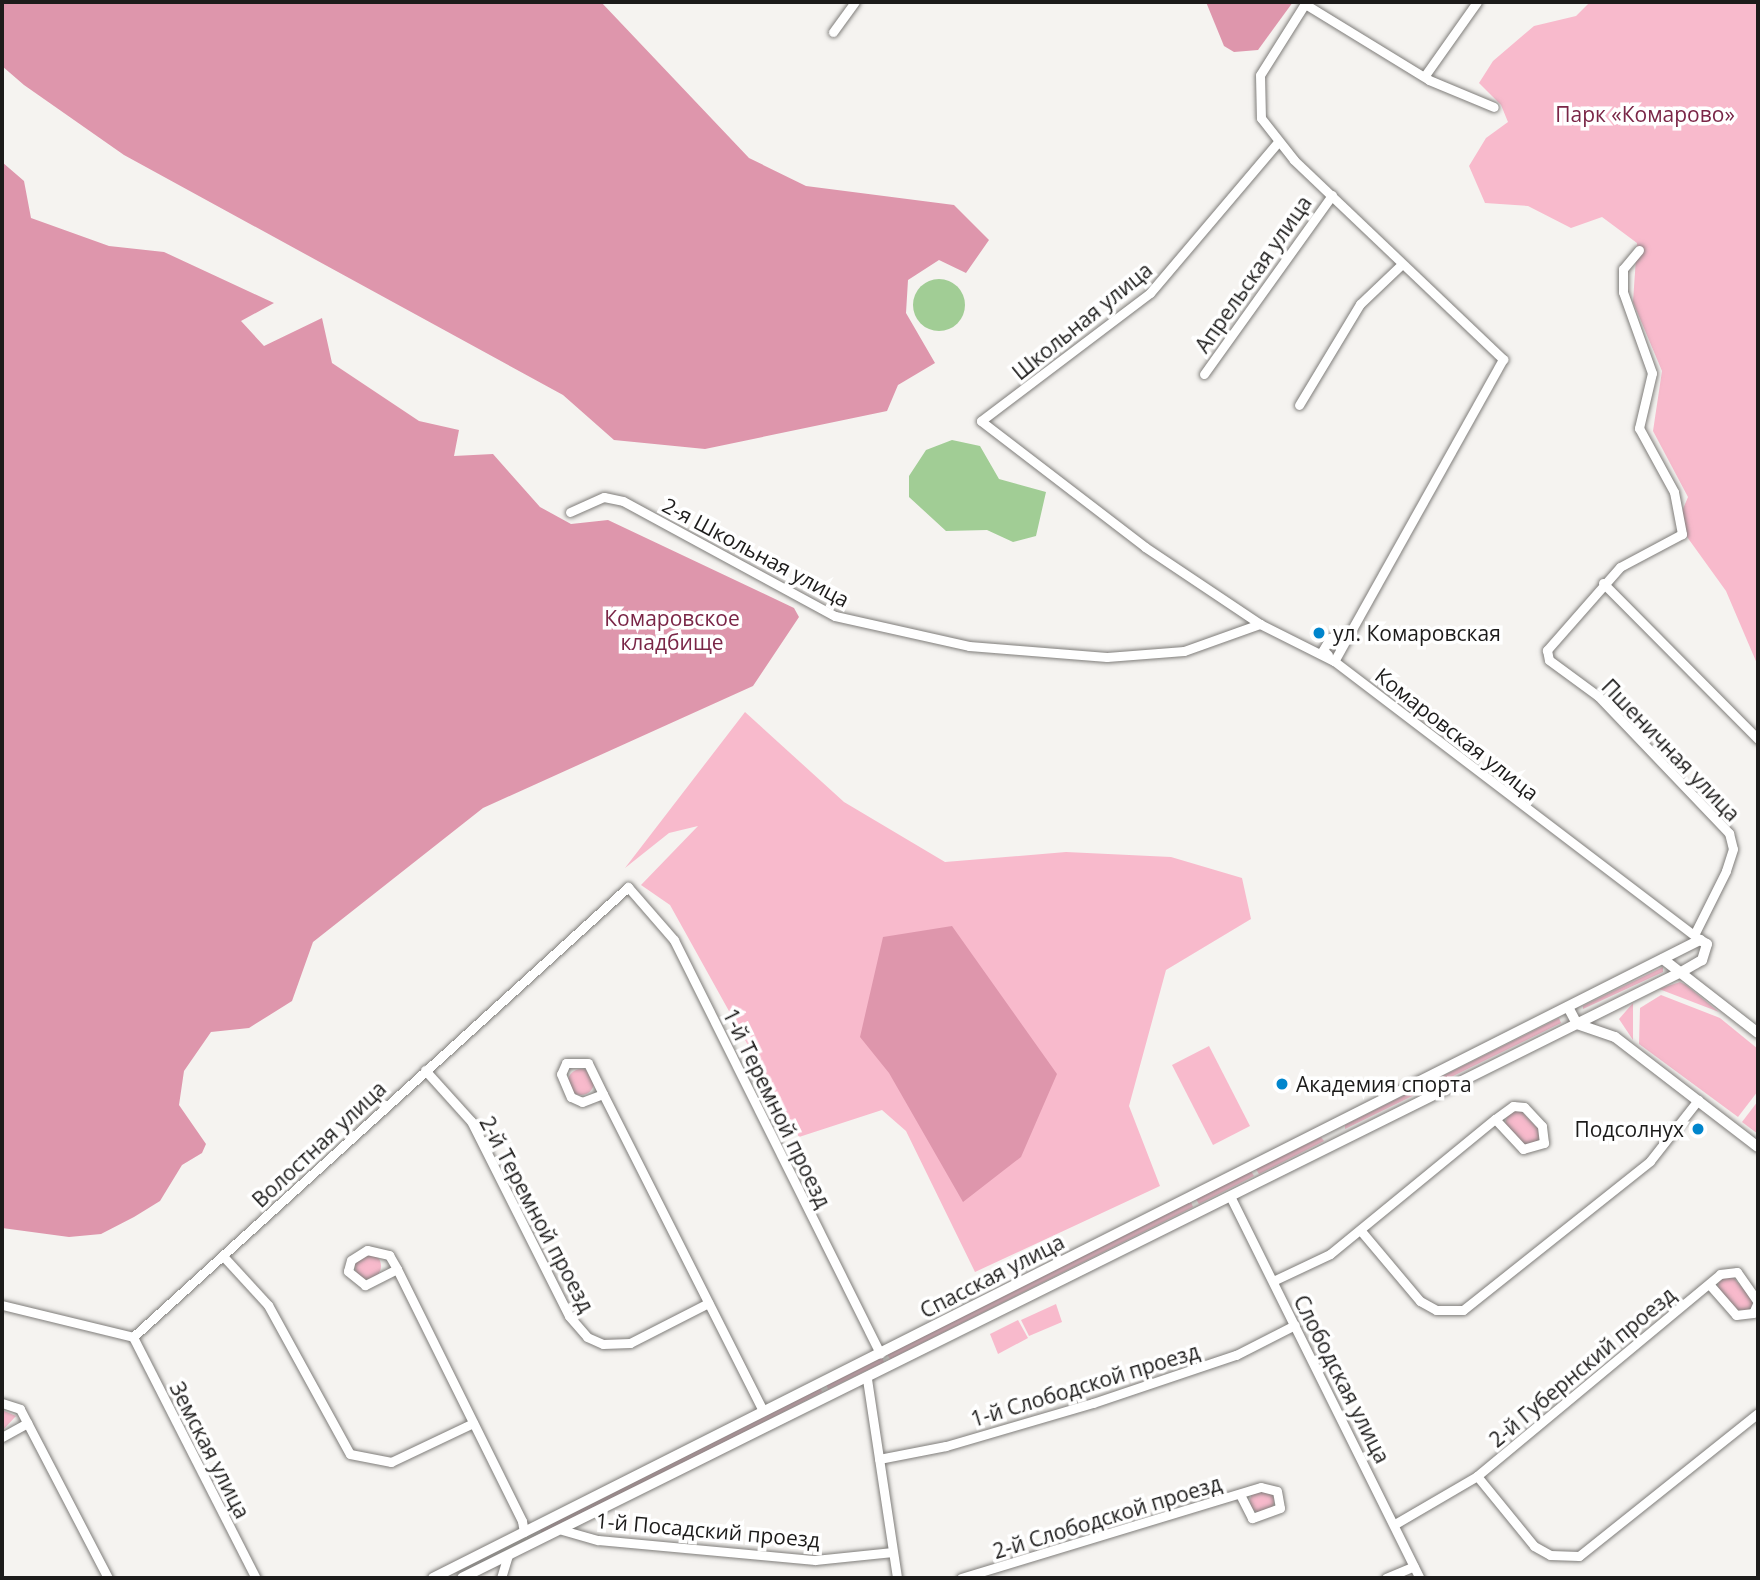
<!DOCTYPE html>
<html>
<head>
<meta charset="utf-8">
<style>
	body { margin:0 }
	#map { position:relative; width:1760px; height:1580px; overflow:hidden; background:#f5f3f0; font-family:"Open Sans",sans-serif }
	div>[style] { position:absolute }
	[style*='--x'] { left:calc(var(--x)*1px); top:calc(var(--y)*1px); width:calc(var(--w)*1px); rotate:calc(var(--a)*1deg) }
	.green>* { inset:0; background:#f8bacc }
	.round { border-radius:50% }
	.forest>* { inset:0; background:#de96ac }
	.water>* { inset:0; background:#a1cd95 }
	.roads { filter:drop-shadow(0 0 2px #7f7d7a) drop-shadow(0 0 2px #7f7d7a) }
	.minor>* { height:9px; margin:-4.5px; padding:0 4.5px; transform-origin:4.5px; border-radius:4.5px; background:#fff }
	.tertiary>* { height:10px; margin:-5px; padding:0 5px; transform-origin:5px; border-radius:5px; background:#fff }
	.dots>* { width:19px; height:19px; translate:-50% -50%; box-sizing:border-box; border:4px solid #fff; border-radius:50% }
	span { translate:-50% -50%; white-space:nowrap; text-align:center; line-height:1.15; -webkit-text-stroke:7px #fff; paint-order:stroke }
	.park-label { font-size:21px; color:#7a2647 }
	.street-label { font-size:21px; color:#1c1b1a }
	.poi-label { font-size:21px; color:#1c1b1a }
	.left { translate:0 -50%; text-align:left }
	.right { translate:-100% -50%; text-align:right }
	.frame { position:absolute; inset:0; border:4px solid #1c1b1a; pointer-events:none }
</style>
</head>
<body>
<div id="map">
	<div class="green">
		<div style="clip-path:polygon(1590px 2px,1758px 2px,1758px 666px,1726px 591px,1677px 523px,1688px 497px,1653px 431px,1662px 371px,1633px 302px,1637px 243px,1602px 217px,1571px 228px,1528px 206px,1485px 203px,1469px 166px,1486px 138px,1508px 122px,1501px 105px,1479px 83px,1493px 61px,1534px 26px,1576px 16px)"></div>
		<div style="clip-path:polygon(745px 712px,844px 802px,945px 862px,1066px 852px,1171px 857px,1242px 878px,1251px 919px,1166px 970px,1129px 1106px,1160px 1186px,975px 1272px,906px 1131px,882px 1110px,799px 1137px,670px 905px,641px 885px,698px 826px,669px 833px,625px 868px)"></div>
		<div style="clip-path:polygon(1663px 967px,1663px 972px,1583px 1009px,1583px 1006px)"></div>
		<div style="clip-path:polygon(1680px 982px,1686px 985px,1719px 1012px,1659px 989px)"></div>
		<div style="clip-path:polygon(1661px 995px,1720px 1018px,1758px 1049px,1758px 1091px,1738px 1117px,1639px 1044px,1640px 1008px)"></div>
		<div style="clip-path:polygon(1633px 1003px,1633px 1040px,1619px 1019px)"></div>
		<div style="clip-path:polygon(1559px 1018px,1561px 1023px,1345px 1129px,1345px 1125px)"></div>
		<div style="clip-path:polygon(1209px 1046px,1250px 1126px,1213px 1145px,1172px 1065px)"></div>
		<div class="round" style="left:568px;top:1069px;width:26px;height:26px"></div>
		<div style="clip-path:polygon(1758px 1101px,1758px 1134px,1742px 1122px)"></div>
		<div style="clip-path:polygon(1509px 1110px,1520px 1110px,1539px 1130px,1540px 1143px,1525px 1145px,1505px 1124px)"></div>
		<div style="clip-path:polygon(1321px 1137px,1324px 1141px,1259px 1174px,1256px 1169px)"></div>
		<div style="clip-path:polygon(1251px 1171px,1254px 1176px,1199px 1204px,1196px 1199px)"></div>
		<div style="clip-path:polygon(1191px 1202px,1193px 1207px,890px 1359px,887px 1354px)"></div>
		<div class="round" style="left:355px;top:1253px;width:26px;height:26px"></div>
		<div style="clip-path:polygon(1732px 1276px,1754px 1301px,1749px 1312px,1738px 1310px,1718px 1289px,1719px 1278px)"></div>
		<div style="clip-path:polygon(1056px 1304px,1062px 1322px,1029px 1336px,1021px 1320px)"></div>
		<div style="clip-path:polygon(1018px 1320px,1028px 1338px,998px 1354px,990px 1334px)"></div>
		<div style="clip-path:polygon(882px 1357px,884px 1362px,828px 1389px,826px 1384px)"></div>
		<div style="clip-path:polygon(820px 1387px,822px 1392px,543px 1535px,540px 1529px)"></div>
		<div style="clip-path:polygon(2px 1410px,16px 1416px,2px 1431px)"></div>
		<div class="round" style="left:1250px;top:1489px;width:24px;height:24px"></div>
	</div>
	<div class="forest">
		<div style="clip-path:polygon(2px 2px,601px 2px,749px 158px,806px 186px,954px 205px,989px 240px,966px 273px,939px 260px,908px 280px,906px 313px,935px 363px,898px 385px,887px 411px,705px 449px,614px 440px,563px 395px,124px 155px,24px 85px,2px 66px)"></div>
		<div style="clip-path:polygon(1206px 2px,1293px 2px,1258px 50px,1234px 52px,1224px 46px)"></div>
		<div style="clip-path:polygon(2px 162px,24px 181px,31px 218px,109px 246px,164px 252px,274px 303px,241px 321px,264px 346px,322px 318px,332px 363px,419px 421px,459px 430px,454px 456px,493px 454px,540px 507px,571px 524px,608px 520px,794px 608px,799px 617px,753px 686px,483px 808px,313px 942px,292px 1001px,249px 1028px,211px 1032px,184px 1071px,179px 1105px,206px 1144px,202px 1153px,182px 1165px,160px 1201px,134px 1217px,101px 1234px,69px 1237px,2px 1228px)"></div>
		<div style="clip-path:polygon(952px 926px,1057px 1074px,1021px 1157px,963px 1202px,889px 1073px,860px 1037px,883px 937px)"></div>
	</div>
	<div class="water">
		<div class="round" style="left:913px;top:279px;width:52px;height:52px"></div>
		<div style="clip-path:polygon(952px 440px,980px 446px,999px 479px,1046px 492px,1036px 536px,1013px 542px,987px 530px,946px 531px,909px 497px,909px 476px,926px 450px)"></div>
	</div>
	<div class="roads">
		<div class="minor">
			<div style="--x:1306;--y:2;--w:86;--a:122.2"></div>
			<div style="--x:1260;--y:75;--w:43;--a:88.7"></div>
			<div style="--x:1261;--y:118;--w:53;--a:51.8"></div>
			<div style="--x:1294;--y:160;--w:289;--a:43.6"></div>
			<div style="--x:1503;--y:359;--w:346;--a:119.2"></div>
			<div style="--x:1305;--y:4;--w:145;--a:31.5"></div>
			<div style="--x:1429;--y:80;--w:70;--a:22.6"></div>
			<div style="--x:833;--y:32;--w:37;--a:-54"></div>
			<div style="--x:1426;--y:74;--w:88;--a:-54.7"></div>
			<div style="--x:1278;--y:142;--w:198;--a:130.3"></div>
			<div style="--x:1150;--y:293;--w:212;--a:142.9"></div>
			<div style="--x:981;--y:421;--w:207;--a:37.5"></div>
			<div style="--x:1145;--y:547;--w:138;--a:33.8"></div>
			<div style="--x:1260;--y:624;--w:83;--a:26.6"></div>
			<div style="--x:1334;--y:661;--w:460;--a:37.3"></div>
			<div style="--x:1639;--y:250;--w:25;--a:130"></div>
			<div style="--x:1623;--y:269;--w:23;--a:90"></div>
			<div style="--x:1623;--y:292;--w:86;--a:70.3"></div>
			<div style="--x:1652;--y:373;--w:57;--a:103.3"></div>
			<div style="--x:1639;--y:428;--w:73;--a:61.3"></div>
			<div style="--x:1674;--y:492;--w:43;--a:79.2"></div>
			<div style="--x:1682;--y:534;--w:70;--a:152"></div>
			<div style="--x:1620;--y:567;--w:111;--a:131.3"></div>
			<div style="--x:1547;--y:650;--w:10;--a:79"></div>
			<div style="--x:1549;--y:660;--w:61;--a:36.3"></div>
			<div style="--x:1598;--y:696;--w:190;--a:46.3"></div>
			<div style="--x:1729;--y:833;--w:16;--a:76"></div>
			<div style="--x:1733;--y:849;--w:23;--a:108"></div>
			<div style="--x:1726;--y:871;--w:67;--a:116.6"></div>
			<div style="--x:1204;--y:374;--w:220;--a:-54.4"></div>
			<div style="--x:1299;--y:405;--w:118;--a:-58.9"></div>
			<div style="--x:1360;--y:304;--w:58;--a:-43.6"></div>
			<div style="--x:570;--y:512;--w:37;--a:-24"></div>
			<div style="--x:604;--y:497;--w:19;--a:12"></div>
			<div style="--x:623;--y:501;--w:241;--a:28.5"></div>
			<div style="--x:835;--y:616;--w:137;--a:12.6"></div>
			<div style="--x:969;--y:646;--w:138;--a:4.6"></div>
			<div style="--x:1107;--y:657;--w:77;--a:-4.5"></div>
			<div style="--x:1184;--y:651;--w:81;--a:-19.6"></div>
			<div style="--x:1603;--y:583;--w:220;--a:45.2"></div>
			<div style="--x:1328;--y:655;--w:7;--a:-135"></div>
			<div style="--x:1323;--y:650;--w:14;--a:-60"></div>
			<div style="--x:1330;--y:638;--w:9;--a:18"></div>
			<div style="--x:1339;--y:641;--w:8;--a:83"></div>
			<div style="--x:425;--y:1070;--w:69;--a:48"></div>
			<div style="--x:471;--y:1121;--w:218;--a:63.3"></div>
			<div style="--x:569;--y:1316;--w:28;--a:49"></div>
			<div style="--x:587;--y:1337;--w:17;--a:24"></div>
			<div style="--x:603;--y:1344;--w:27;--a:-2"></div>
			<div style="--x:630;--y:1343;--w:88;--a:-27.1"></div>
			<div style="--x:603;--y:1094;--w:34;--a:-116"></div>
			<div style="--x:588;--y:1063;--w:22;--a:180"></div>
			<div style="--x:566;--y:1063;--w:12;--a:114"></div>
			<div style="--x:561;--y:1074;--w:25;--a:67"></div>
			<div style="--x:571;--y:1097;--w:12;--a:24"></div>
			<div style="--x:582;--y:1102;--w:22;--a:-21"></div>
			<div style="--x:603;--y:1094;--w:355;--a:63.2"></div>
			<div style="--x:1230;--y:1196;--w:427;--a:63.6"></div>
			<div style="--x:1361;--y:1231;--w:92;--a:49.9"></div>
			<div style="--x:1420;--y:1301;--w:18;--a:29"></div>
			<div style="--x:1436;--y:1310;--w:27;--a:0"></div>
			<div style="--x:1463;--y:1310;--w:239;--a:-38.5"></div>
			<div style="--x:1650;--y:1161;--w:78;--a:-51.8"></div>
			<div style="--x:224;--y:1257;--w:65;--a:47.5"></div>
			<div style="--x:268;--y:1305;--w:170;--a:61.2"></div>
			<div style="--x:350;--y:1454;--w:42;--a:11"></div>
			<div style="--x:391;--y:1462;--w:91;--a:-25.4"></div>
			<div style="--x:397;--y:1269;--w:36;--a:153"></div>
			<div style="--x:365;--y:1285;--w:22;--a:-141"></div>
			<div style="--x:348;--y:1271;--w:11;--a:-75"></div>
			<div style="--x:351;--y:1260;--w:19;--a:-32"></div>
			<div style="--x:367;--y:1250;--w:23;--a:13"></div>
			<div style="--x:389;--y:1255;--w:16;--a:60"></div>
			<div style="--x:397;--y:1269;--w:281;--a:63.6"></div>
			<div style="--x:522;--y:1521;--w:11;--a:80"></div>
			<div style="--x:1273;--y:1281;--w:63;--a:-25.3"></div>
			<div style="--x:1330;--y:1254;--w:213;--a:-39.3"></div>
			<div style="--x:1495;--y:1119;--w:41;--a:47"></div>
			<div style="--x:1523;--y:1149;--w:22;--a:-16"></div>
			<div style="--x:1544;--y:1143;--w:17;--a:-97"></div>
			<div style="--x:1542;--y:1126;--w:26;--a:-133"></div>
			<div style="--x:1524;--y:1107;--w:11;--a:-175"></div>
			<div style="--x:1513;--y:1106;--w:22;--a:144"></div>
			<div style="--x:1709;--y:1284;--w:41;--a:48.9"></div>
			<div style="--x:1736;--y:1315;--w:17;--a:-7"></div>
			<div style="--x:1753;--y:1313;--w:12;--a:-66"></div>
			<div style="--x:2;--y:1305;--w:135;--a:13.7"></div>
			<div style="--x:133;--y:1337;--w:669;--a:-42.27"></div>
			<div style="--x:628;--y:887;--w:70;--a:49"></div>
			<div style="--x:674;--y:940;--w:462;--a:63.5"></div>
			<div style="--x:133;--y:1337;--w:271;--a:63"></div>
			<div style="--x:867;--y:1379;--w:201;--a:81.4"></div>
			<div style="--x:2;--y:1403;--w:19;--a:18"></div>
			<div style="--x:20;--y:1409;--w:191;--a:62.5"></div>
			<div style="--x:2;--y:1437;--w:29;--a:-29"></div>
			<div style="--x:879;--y:1459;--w:68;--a:-11"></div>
			<div style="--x:946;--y:1446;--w:153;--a:-16.3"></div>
			<div style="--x:1093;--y:1403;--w:151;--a:-18.6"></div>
			<div style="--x:1236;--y:1355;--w:66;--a:-27"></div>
			<div style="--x:1477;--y:1476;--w:90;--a:50.8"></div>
			<div style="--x:1534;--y:1546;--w:18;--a:29"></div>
			<div style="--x:1550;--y:1555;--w:29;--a:2"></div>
			<div style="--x:1579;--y:1556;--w:229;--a:-38.6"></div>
			<div style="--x:1395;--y:1524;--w:95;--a:-30.3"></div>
			<div style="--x:1477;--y:1476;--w:316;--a:-39.7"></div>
			<div style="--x:1720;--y:1274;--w:17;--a:-7"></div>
			<div style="--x:1737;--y:1272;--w:37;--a:55"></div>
			<div style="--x:562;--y:1530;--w:37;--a:16"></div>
			<div style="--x:598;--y:1540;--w:218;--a:5.3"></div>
			<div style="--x:815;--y:1560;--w:78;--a:-5.9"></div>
			<div style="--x:501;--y:1578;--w:24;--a:-73"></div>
			<div style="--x:961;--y:1578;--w:313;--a:-16.9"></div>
			<div style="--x:1261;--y:1487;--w:16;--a:14"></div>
			<div style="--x:1277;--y:1491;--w:17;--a:80"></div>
			<div style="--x:1280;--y:1508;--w:30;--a:160"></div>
			<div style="--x:1252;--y:1518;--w:27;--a:-117"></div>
			<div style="--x:1386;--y:1578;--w:30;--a:-23"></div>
		</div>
		<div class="tertiary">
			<div style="--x:1663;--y:959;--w:120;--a:37.9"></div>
			<div style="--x:1568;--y:1007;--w:19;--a:62"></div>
			<div style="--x:1577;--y:1024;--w:40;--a:18.9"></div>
			<div style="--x:1615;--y:1037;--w:180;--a:37.6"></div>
			<div style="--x:433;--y:1578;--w:1419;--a:-26.73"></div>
			<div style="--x:1700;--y:940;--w:8;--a:30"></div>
			<div style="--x:1707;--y:944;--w:17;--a:107"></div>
			<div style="--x:1702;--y:960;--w:24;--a:150"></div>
			<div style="--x:1681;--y:972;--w:1361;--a:153.57"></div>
		</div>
	</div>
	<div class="dots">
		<div style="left:1319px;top:633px;background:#0085cc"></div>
		<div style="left:1282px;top:1084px;background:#0085cc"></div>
		<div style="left:1698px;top:1129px;background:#0085cc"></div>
	</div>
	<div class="park-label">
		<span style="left:1645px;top:114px">Парк «Комарово»</span>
		<span style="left:672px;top:630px">Комаровское<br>кладбище</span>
	</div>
	<div class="street-label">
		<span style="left:1253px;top:274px;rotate:-55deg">Апрельская улица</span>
		<span style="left:1082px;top:321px;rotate:-39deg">Школьная улица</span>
		<span style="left:756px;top:552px;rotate:28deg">2-я Школьная улица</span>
		<span style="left:1457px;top:734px;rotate:38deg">Комаровская улица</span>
		<span style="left:1671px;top:750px;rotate:46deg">Пшеничная улица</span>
		<span style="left:777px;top:1108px;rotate:64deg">1-й Теремной проезд</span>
		<span style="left:319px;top:1144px;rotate:-43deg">Волостная улица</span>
		<span style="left:537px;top:1214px;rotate:62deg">2-й Теремной проезд</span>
		<span style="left:992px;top:1276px;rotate:-27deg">Спасская улица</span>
		<span style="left:1582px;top:1367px;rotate:-40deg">2-й Губернский проезд</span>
		<span style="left:1342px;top:1379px;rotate:63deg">Слободская улица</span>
		<span style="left:1085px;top:1385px;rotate:-17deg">1-й Слободской проезд</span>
		<span style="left:210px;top:1450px;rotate:63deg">Земская улица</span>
		<span style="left:1107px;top:1517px;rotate:-17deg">2-й Слободской проезд</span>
		<span style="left:708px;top:1530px;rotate:5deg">1-й Посадский проезд</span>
	</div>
	<div class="poi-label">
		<span class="left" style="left:1333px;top:633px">ул. Комаровская</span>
		<span class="left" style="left:1296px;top:1084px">Академия спорта</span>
		<span class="right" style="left:1684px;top:1129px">Подсолнух</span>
	</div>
	<div class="frame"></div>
</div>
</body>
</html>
